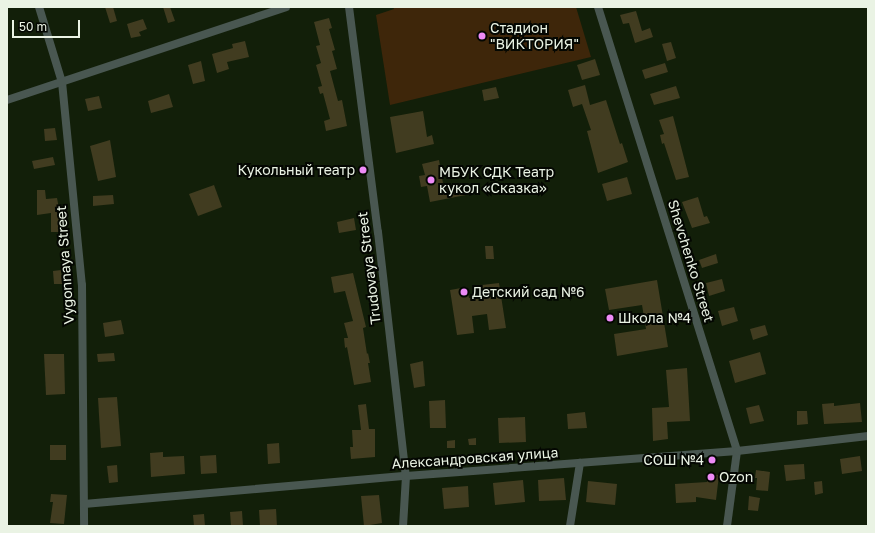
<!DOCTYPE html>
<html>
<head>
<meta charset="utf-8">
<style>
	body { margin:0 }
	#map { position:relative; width:875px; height:533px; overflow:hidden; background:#121f09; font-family:"Golos Text",sans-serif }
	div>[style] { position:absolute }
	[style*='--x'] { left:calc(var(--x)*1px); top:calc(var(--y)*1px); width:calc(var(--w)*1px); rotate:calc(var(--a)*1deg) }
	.green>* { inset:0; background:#3e260a }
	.building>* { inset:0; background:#413c20 }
	.street>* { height:8px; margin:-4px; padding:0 4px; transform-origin:4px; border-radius:4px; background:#495751 }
	.dots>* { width:11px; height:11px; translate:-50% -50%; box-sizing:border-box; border:2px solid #040702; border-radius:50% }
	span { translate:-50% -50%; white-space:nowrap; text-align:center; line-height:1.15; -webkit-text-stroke:4px #040702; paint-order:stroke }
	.poi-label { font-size:14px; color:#eaf3e4 }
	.left { translate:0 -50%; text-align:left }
	.right { translate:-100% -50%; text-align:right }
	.street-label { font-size:14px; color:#eaf3e4 }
	.frame { position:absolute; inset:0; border:8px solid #eaf3e4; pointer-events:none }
	.scale { position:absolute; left:12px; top:20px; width:68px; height:18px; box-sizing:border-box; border:2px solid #eaf3e4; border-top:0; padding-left:5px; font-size:12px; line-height:14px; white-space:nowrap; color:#eaf3e4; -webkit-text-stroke:3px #040702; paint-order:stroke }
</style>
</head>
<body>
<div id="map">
	<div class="green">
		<div style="clip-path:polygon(393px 7px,576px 7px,591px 57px,390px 105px,376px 15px,394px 9px)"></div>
	</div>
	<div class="building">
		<div style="clip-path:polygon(105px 7px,113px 7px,117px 21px,110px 23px)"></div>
		<div style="clip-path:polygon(163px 7px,170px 7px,175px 21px,168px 23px)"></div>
		<div style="clip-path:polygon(636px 11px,642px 31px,650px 28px,653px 37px,635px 43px,629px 23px,623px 24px,620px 15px)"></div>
		<div style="clip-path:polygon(329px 18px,332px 28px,329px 29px,335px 50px,332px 51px,337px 69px,330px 71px,338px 101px,342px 100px,347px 126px,326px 131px,324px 121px,330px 119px,323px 93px,320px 94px,318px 87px,322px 86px,316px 65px,321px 63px,316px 46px,320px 45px,314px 22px)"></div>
		<div style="clip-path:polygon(143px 19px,147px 29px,139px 32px,141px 36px,131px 38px,127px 24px)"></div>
		<div style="clip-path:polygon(245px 41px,249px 57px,227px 62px,229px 69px,217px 73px,212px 54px,233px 48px,232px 44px)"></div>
		<div style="clip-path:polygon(671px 42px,676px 58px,667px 61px,662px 44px)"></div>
		<div style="clip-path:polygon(595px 59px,600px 75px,582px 80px,577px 65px)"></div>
		<div style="clip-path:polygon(201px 61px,205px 81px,193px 84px,188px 65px)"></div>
		<div style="clip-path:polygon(665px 63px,668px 72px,645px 79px,642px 70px)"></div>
		<div style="clip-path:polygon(585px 85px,590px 105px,606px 100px,620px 144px,622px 143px,628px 162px,598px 173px,587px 131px,591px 130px,582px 104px,573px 107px,568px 90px)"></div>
		<div style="clip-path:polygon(676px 86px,680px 98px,654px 105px,650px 94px)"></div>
		<div style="clip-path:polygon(496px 87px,499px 98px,484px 101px,482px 90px)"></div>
		<div style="clip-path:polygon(169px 94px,173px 107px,151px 113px,148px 101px)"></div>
		<div style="clip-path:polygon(99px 96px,102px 108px,88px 111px,85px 99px)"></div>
		<div style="clip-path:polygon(423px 111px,427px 137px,432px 135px,434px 144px,396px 153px,390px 117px)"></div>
		<div style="clip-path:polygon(673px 116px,689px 177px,676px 180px,664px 143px,662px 144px,660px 135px,664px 134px,659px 120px)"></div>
		<div style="clip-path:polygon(55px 128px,57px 140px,45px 141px,44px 129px)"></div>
		<div style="clip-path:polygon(110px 140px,116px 177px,98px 181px,90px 146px)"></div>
		<div style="clip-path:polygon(53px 157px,55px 165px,34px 169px,32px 161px)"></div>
		<div style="clip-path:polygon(439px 160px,444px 189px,464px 185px,466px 195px,430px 202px,427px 186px,421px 187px,419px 176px,425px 175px,422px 164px)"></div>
		<div style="clip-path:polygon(627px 177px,632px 194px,607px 201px,602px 184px)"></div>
		<div style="clip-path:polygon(214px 185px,222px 207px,198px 216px,189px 194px)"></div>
		<div style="clip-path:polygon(37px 190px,45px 190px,46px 199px,57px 198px,61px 219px,61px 232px,51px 232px,51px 213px,37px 215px)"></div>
		<div style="clip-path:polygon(113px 195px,114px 204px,93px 206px,93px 196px)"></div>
		<div style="clip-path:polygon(698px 197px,704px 217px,707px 216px,710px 223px,692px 228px,682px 202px)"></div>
		<div style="clip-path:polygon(354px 218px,356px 230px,339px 233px,337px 222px)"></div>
		<div style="clip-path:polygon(485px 246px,493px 246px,494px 259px,486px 259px)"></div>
		<div style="clip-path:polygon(716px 254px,718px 263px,702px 268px,699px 260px)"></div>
		<div style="clip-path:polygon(61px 270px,62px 284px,54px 284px,53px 271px)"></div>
		<div style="clip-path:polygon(353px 273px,366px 327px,363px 328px,367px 354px,368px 353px,370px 363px,368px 363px,371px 382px,354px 385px,347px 347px,345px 348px,344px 338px,348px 338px,344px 323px,353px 321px,345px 291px,334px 293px,331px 277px)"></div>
		<div style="clip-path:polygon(722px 279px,725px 291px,709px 296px,706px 283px)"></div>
		<div style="clip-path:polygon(657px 280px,668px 347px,617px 356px,614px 334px,646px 329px,642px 305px,609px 310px,605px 289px)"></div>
		<div style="clip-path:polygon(499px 283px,506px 328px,489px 330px,487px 314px,472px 316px,474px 333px,457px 335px,450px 290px,467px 287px,469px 298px,484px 296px,482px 285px)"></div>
		<div style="clip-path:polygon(734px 307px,738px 321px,722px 326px,718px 311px)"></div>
		<div style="clip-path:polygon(121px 320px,124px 334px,105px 337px,103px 323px)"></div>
		<div style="clip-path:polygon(765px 325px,768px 335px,753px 340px,750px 329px)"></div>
		<div style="clip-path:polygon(760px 352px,766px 374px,735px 383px,729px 361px)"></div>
		<div style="clip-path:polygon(114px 353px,115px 361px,98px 362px,97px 354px)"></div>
		<div style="clip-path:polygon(44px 354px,64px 354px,65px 394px,46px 395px)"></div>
		<div style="clip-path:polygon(423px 361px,425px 386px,414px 388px,410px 364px)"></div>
		<div style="clip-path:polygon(687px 368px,690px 421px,667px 422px,668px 439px,653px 441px,652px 408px,669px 407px,666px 370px)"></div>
		<div style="clip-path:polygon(117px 397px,121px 446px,101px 448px,98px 398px)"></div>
		<div style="clip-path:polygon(445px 400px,446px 428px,430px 428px,429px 401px)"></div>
		<div style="clip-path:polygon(834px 403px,834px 406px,860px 403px,862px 422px,824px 424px,822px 404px)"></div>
		<div style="clip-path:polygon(366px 404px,369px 429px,375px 429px,375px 457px,351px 459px,350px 447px,353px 447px,352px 430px,361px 430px,358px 405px)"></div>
		<div style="clip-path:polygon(759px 405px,764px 421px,750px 424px,746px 408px)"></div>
		<div style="clip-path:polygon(797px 411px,807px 411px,808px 424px,797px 425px)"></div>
		<div style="clip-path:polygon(585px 412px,587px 428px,568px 429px,567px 414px)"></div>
		<div style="clip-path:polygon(525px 417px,526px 442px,499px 443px,498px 418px)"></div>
		<div style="clip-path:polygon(476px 438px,476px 445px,469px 445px,468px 439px)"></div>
		<div style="clip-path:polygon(455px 440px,455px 448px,447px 448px,447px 441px)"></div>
		<div style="clip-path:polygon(279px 443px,280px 463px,268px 464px,267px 444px)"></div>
		<div style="clip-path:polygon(50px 445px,66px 445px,66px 460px,50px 460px)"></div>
		<div style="clip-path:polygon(163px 452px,163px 457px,184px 456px,185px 474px,151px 477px,150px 453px)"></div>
		<div style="clip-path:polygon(216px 455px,217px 473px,201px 474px,200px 456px)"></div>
		<div style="clip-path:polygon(860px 456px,862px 471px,842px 474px,840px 459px)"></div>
		<div style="clip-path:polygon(804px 464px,805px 479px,786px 481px,784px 465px)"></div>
		<div style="clip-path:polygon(117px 465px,118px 482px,109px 483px,107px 466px)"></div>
		<div style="clip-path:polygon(756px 470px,770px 472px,768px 491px,756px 490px,757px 478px,755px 478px)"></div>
		<div style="clip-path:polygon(708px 474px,719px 475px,716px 500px,696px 497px,696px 502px,676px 503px,675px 484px,707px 482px)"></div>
		<div style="clip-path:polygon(564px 478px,566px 500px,539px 501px,538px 480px)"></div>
		<div style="clip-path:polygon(523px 480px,525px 502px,495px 505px,493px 483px)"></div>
		<div style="clip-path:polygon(588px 481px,617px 484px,615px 505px,586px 502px)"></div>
		<div style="clip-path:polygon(822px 481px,823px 493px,815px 495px,814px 482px)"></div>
		<div style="clip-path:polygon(468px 486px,469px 507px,444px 509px,442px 488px)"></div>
		<div style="clip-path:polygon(51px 494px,67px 495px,64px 524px,50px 523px,53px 502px,50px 502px)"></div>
		<div style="clip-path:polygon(379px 495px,382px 523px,364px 526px,361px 496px)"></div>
		<div style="clip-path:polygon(749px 496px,760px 498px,758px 511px,748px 510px)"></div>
		<div style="clip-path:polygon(276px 509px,277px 526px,260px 526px,259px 510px)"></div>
		<div style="clip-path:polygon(242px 511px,243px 526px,231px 526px,230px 512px)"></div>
		<div style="clip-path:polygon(204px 514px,205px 526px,194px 526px,193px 515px)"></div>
	</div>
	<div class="street">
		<div style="--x:39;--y:7;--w:78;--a:73"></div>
		<div style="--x:62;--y:82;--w:204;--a:84.4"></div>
		<div style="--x:82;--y:285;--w:241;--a:89.5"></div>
		<div style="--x:349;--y:7;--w:227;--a:82.7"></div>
		<div style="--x:378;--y:232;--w:246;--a:83.5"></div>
		<div style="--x:406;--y:476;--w:50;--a:93.4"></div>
		<div style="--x:598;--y:7;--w:465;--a:72.6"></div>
		<div style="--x:737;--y:451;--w:76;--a:97.6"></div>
		<div style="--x:7;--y:100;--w:294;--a:-18.4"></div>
		<div style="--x:84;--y:504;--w:323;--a:-5"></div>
		<div style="--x:406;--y:476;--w:332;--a:-4.3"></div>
		<div style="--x:737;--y:451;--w:132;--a:-6.5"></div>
		<div style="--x:570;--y:526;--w:64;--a:-81"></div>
	</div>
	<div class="dots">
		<div style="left:482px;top:36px;background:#ee8bf7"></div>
		<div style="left:363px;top:170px;background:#ee8bf7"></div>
		<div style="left:431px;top:180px;background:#ee8bf7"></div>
		<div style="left:464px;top:292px;background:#ee8bf7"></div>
		<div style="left:610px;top:318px;background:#ee8bf7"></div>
		<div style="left:712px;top:460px;background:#ee8bf7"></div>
		<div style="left:711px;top:477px;background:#ee8bf7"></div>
	</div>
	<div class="poi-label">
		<span class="left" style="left:490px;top:36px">Стадион<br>"ВИКТОРИЯ"</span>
		<span class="right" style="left:355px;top:170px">Кукольный театр</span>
		<span class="left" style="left:439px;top:180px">МБУК СДК Театр<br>кукол «Сказка»</span>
		<span class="left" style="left:472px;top:292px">Детский сад №6</span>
		<span class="left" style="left:618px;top:318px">Школа №4</span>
		<span class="right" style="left:704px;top:460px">СОШ №4</span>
		<span class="left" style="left:719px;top:477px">Ozon</span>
	</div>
	<div class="street-label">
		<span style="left:691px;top:261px;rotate:73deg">Shevchenko Street</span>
		<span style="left:65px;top:265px;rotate:-94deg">Vygonnaya Street</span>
		<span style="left:369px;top:268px;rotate:-97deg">Trudovaya Street</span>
		<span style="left:475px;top:458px;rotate:-4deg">Александровская улица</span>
	</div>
	<div class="frame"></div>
	<div class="scale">50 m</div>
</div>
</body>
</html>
